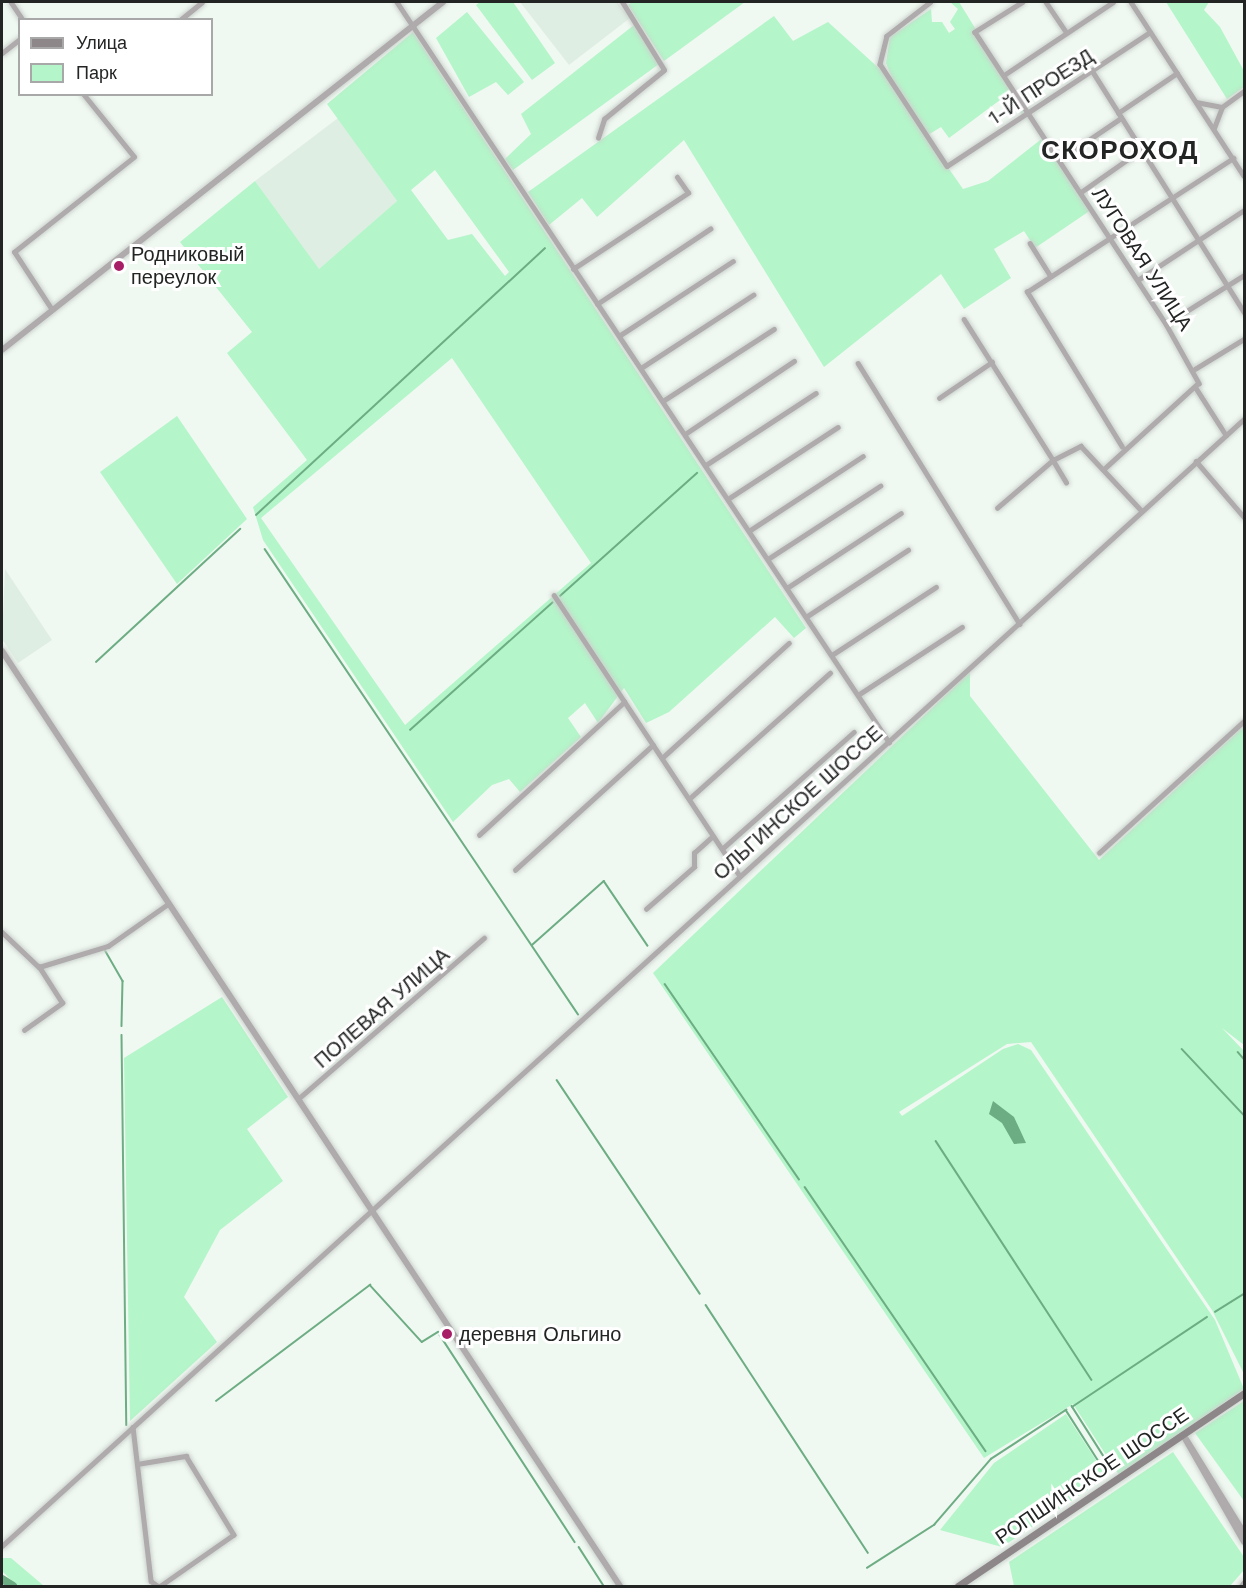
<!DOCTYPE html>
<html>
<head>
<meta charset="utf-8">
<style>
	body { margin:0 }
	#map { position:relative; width:1246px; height:1588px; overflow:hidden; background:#f0f8f2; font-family:"Work Sans",sans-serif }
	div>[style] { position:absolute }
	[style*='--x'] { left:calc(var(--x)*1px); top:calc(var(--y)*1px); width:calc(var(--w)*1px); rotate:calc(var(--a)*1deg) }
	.built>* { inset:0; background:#dfeee3 }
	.green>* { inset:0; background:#b4f5c9 }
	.water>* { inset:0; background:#6dad83 }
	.stream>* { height:1.5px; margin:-0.75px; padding:0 0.75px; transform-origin:0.75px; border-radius:0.75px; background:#6dad83 }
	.river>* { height:8px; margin:-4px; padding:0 4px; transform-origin:4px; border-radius:4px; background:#6dad83 }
	.roads { filter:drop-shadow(0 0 2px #cbd2cd) drop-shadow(0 0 2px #cbd2cd) }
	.minor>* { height:4.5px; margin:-2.25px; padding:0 2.25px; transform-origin:2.25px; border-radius:2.25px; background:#afabac }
	.tertiary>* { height:6px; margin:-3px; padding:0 3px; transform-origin:3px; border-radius:3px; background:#afabac }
	.secondary>* { height:7px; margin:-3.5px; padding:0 3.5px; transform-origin:3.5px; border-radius:3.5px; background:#8d8789 }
	.dots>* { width:16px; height:16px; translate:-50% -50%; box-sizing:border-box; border:3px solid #fff; border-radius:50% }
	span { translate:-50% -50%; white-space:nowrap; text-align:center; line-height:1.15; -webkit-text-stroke:6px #fff; paint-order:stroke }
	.street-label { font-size:20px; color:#222523 }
	.poi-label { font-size:20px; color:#222523 }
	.left { translate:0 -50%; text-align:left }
	.district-label { font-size:26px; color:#222523; font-weight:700; letter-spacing:1.5px }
	.frame { position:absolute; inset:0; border:3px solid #222523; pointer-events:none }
	.legend { position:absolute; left:18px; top:18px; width:195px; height:78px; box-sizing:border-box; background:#fff; border:2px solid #a7a8a7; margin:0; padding:8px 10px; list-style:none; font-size:18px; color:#222523 }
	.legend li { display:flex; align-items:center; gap:12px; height:30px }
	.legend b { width:30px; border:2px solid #a7a8a7 }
</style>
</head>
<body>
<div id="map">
	<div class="built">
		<div style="clip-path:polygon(520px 2px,617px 2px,630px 18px,569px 65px)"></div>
		<div style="clip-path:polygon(338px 118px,397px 201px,318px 270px,255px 181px)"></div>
		<div style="clip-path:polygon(5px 569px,52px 640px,18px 663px,2px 639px)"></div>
	</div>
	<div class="green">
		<div style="clip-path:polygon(480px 2px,513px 2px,555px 63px,532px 80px,476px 5px)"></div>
		<div style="clip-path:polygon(632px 2px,745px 2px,664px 61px,628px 5px)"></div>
		<div style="clip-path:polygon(950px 2px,959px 2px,1027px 112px,1023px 116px,1016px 106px,1011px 109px,1004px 97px,949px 138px,941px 127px,928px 135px,947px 166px,963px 189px,988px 181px,1044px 137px,1091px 210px,1035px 248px,1024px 231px,994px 249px,1011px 278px,964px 309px,941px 274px,824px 367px,684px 140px,597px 217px,582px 198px,549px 225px,528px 192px,774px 16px,793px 41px,828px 22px,893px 81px,886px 63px,890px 37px,931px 9px,932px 22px,942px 22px,949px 33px,955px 29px,950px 22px,958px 9px)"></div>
		<div style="clip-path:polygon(1166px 2px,1209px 2px,1204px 10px,1220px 27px,1244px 71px,1244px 87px,1227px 99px)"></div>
		<div style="clip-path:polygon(467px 12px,524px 82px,508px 95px,496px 82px,469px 97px,436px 38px)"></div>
		<div style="clip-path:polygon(634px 25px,659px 64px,513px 170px,505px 159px,531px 134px,521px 114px)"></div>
		<div style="clip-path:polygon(evenodd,413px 32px,806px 628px,794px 638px,775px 617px,669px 712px,646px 723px,624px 688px,598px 723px,585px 703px,568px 718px,581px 737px,520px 792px,509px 779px,492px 785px,453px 822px,263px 540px,253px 507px,307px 460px,227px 353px,252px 332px,180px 242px,255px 181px,319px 269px,397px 201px,327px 104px,413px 32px,435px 170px,509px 272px,505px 276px,472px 234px,448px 240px,411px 190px,435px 170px,413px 32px,452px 358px,591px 563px,405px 725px,261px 518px,452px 358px)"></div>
		<div style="clip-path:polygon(177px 416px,247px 519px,177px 584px,100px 472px)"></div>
		<div style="clip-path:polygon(970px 672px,970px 696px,1099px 860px,1244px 726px,1244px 1045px,1222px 1028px,1244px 1051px,1244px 1374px,1212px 1310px,1031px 1042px,1007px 1044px,899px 1112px,902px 1116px,1003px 1049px,1018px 1044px,1031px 1050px,1215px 1320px,1244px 1389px,1119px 1475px,1073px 1404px,984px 1458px,653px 973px)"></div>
		<div style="clip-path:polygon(222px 997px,288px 1097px,247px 1129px,283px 1181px,220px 1230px,184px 1297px,217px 1342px,130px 1421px,124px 1058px)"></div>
		<div style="clip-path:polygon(1244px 1401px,1244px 1501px,1195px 1433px)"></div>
		<div style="clip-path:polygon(1066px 1414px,1107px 1477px,1002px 1547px,940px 1530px,994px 1463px)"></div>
		<div style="clip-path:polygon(1173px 1452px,1244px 1557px,1244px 1570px,1230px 1586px,1014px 1586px,1009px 1562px)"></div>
		<div style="clip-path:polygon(2px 1558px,11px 1558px,44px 1586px,17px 1586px,2px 1571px)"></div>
	</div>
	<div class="water">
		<div style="clip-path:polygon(993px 1101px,1014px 1117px,1026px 1143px,1014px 1144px,1002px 1123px,989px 1114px)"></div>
	</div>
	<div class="stream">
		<div style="--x:256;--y:515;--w:393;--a:-42.7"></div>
		<div style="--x:265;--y:549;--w:561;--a:56.05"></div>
		<div style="--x:560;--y:596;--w:184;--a:-41.9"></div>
		<div style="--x:96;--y:662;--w:196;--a:-42.7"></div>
		<div style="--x:410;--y:730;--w:191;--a:-41.8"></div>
		<div style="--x:532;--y:945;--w:96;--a:-41.6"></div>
		<div style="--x:604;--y:881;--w:78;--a:55.9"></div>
		<div style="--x:105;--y:950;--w:36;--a:60"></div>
		<div style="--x:123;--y:981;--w:45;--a:91.3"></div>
		<div style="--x:665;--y:984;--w:237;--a:55.5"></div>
		<div style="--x:122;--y:1035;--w:390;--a:89.3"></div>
		<div style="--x:1182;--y:1049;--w:91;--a:46.8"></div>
		<div style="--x:1238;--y:1052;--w:9;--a:49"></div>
		<div style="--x:557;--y:1080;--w:257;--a:56.2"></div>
		<div style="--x:936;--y:1141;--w:285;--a:56.9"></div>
		<div style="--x:805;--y:1187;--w:320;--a:55.6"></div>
		<div style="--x:706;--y:1305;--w:296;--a:56.8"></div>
		<div style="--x:1215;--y:1312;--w:34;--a:-32"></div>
		<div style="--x:440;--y:1335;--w:247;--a:56.9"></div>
		<div style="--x:216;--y:1401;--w:193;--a:-37"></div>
		<div style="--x:370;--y:1285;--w:77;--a:47.6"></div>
		<div style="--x:422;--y:1342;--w:19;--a:-32"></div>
		<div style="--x:1105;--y:1459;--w:62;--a:-122.4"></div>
		<div style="--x:1072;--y:1407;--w:162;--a:-33.7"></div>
		<div style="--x:579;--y:1547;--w:46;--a:57.3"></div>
		<div style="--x:867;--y:1568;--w:80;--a:-32.7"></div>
		<div style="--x:934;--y:1525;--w:87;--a:-49.2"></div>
		<div style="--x:991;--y:1459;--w:90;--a:-33.2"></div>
		<div style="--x:1066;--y:1410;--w:59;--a:57.4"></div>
	</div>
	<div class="river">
		<div style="--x:2;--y:1579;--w:13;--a:32"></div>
	</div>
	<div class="roads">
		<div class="minor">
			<div style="--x:11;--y:2;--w:22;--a:56"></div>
			<div style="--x:397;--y:2;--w:889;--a:56.38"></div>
			<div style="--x:931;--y:2;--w:56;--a:142.3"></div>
			<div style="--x:887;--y:36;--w:29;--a:104"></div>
			<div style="--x:880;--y:64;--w:122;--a:56.7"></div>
			<div style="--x:947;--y:166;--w:243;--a:-33.4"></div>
			<div style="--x:1023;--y:2;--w:57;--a:148"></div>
			<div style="--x:975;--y:32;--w:349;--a:56.8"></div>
			<div style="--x:1166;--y:324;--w:68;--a:60.8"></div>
			<div style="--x:1046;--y:2;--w:36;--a:56"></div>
			<div style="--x:1131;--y:2;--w:207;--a:57"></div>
			<div style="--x:180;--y:20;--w:28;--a:-39"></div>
			<div style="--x:2;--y:53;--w:23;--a:-38"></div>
			<div style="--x:1093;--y:72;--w:284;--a:57.8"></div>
			<div style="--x:1004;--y:75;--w:131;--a:-33.8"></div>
			<div style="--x:1196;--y:102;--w:26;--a:11"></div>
			<div style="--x:1118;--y:113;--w:71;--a:-34.1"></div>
			<div style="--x:1214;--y:128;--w:22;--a:-69"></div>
			<div style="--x:1222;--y:107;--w:27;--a:-36"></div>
			<div style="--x:598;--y:138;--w:20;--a:-72"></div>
			<div style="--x:604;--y:119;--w:77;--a:-39.2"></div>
			<div style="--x:664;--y:70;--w:80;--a:-121.7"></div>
			<div style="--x:1059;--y:160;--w:75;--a:-34.1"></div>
			<div style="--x:1081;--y:192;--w:73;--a:-35"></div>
			<div style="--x:1030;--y:243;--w:38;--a:58"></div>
			<div style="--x:573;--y:269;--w:138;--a:-33.5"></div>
			<div style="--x:688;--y:193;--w:19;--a:-125"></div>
			<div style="--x:1138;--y:280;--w:127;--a:-33.4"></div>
			<div style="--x:597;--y:304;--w:136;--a:-33.6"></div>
			<div style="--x:52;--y:310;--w:69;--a:-123.2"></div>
			<div style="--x:14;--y:252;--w:153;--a:-38.4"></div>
			<div style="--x:134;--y:157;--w:81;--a:-129"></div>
			<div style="--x:964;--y:319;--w:167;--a:57.7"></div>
			<div style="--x:1053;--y:460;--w:31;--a:-27"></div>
			<div style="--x:1081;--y:446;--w:89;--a:46.8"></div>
			<div style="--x:1166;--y:324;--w:92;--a:-32.1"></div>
			<div style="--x:619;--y:336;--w:136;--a:-33.3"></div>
			<div style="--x:858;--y:363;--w:307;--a:58.2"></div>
			<div style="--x:641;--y:368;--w:134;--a:-33.1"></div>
			<div style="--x:1195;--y:369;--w:57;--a:-31.5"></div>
			<div style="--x:1196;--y:388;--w:56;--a:57.4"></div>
			<div style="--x:939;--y:398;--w:64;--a:-34.2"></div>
			<div style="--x:663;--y:401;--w:132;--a:-33"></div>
			<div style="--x:685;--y:434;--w:131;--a:-33.8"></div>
			<div style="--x:1122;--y:447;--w:182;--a:-121.5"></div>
			<div style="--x:1027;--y:292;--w:246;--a:-33"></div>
			<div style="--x:1196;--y:461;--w:74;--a:49.4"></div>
			<div style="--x:706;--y:465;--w:131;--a:-33.2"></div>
			<div style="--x:1104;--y:469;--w:125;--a:-42.4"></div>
			<div style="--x:728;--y:499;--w:131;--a:-33.2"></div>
			<div style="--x:997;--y:508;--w:74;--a:-40.6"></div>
			<div style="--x:1053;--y:460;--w:26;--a:59"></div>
			<div style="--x:749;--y:531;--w:136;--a:-33.3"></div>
			<div style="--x:768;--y:559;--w:134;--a:-33.1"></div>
			<div style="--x:787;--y:588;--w:136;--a:-33.3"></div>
			<div style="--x:554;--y:595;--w:337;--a:56.5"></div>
			<div style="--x:806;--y:617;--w:122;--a:-33.3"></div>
			<div style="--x:832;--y:655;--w:124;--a:-33.2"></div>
			<div style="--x:858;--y:695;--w:124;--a:-33.2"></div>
			<div style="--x:662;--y:758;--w:171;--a:-42.2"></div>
			<div style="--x:689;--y:799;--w:189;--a:-41.8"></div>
			<div style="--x:479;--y:835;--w:197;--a:-42.5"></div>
			<div style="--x:722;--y:849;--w:176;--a:-41.6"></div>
			<div style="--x:1099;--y:853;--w:196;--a:-42.3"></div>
			<div style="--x:515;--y:870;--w:186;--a:-42.2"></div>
			<div style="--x:646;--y:909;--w:64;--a:-41.2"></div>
			<div style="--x:694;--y:867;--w:14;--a:-90"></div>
			<div style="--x:694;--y:853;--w:25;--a:-42"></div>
			<div style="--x:2;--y:932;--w:51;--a:43.4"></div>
			<div style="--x:39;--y:967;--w:72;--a:-16.9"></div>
			<div style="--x:108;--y:946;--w:73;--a:-35"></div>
			<div style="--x:24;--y:1030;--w:47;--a:-35.4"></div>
			<div style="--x:62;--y:1003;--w:43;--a:-122.6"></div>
			<div style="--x:298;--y:1099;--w:246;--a:-40.9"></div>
			<div style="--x:133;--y:1427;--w:155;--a:83.3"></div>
			<div style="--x:151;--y:1581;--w:9;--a:36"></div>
			<div style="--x:137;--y:1464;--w:50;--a:-9.3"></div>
			<div style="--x:186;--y:1456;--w:92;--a:58.7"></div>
			<div style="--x:234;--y:1535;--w:89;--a:145.1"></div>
			<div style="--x:2;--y:1546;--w:1677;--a:-42.22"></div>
			<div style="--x:1241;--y:1586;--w:5;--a:-53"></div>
		</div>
		<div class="tertiary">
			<div style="--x:2;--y:350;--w:562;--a:-38.28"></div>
			<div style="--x:2;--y:651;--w:1121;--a:56.54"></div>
			<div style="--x:1183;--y:1435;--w:123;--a:60.3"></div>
			<div style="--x:1186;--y:1439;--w:110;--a:58.3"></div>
		</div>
		<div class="secondary">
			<div style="--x:958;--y:1586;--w:345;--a:-34"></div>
		</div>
	</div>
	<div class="dots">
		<div style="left:119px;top:266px;background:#a71e66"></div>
		<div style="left:447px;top:1334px;background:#a71e66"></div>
	</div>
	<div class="street-label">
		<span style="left:1041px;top:87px;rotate:-33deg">1-Й ПРОЕЗД</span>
		<span style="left:1142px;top:259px;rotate:57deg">ЛУГОВАЯ УЛИЦА</span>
		<span style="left:798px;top:803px;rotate:-42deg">ОЛЬГИНСКОЕ ШОССЕ</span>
		<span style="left:382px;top:1008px;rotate:-41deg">ПОЛЕВАЯ УЛИЦА</span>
		<span style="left:1092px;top:1476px;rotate:-34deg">РОПШИНСКОЕ ШОССЕ</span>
	</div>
	<div class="poi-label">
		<span class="left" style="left:131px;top:266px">Родниковый<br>переулок</span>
		<span class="left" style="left:459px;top:1334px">деревня Ольгино</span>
	</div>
	<div class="district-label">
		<span style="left:1120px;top:151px">СКОРОХОД</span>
	</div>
	<div class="frame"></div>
	<ul class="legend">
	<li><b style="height:8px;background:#8d8789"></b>Улица</li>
	<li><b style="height:16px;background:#b4f5c9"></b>Парк</li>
	</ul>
</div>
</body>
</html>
